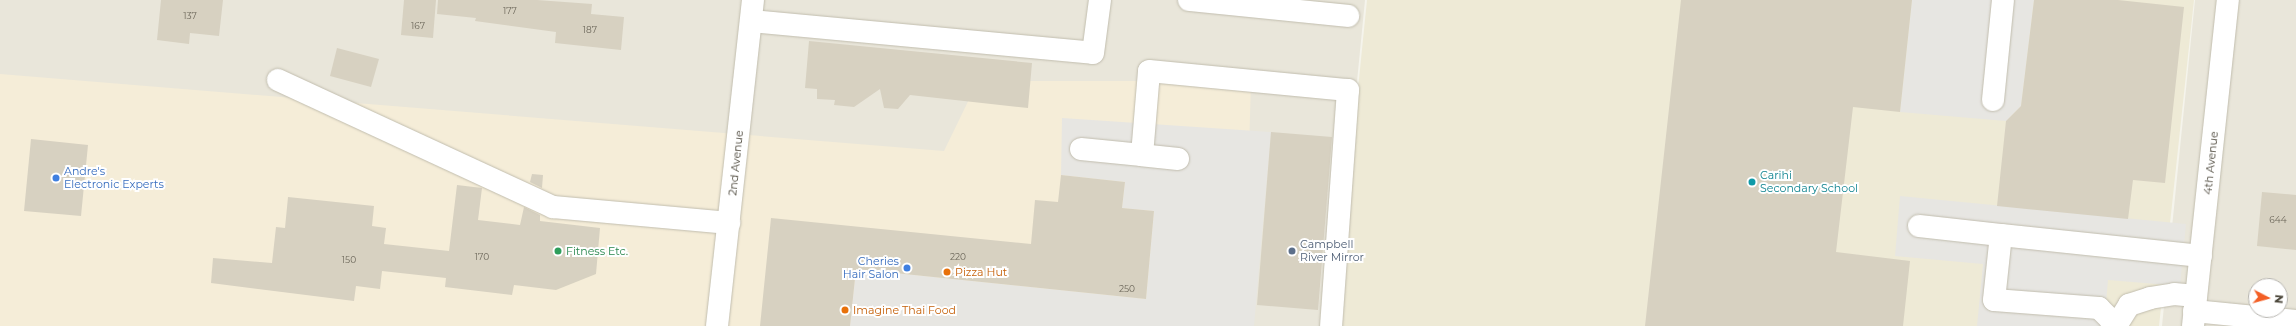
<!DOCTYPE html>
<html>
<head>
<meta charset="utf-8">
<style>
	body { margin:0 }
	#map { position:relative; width:2296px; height:326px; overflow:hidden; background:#f5f4ec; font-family:Montserrat,sans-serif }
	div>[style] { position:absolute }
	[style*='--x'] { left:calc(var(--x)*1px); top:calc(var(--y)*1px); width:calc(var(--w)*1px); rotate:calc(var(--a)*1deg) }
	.residential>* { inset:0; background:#e9e6da }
	.commercial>* { inset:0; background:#f5edd8 }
	.education>* { inset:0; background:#eeead6 }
	.parking>* { inset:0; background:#e7e6e2 }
	.building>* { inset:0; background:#d7d1c1 }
	.roads { filter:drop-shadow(0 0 1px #c1bdae) drop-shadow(0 0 1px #c1bdae) }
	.minor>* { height:22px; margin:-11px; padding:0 11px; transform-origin:11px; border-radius:11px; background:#fff }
	.dots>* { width:11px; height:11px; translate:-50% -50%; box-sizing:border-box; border:2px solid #fff; border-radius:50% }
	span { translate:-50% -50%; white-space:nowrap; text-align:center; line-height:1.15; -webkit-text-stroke:4px #fff; paint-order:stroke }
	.number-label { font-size:9px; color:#6d685b }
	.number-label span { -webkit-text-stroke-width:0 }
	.street-label { font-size:11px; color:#4a4539 }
	.shop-label { font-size:11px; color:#366cbe }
	.left { translate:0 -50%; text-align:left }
	.right { translate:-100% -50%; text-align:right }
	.culture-label { font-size:11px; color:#0d838f }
	.service-label { font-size:11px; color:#4e5e75 }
	.leisure-label { font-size:11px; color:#27864d }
	.food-label { font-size:11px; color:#c56008 }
	.north { position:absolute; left:2248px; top:278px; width:40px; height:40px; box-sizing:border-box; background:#fff; border:1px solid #b7b5b0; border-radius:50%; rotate:96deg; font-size:11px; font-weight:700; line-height:16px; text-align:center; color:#4a4539 }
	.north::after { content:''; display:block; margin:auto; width:14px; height:18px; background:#f35f25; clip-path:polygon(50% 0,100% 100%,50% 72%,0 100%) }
</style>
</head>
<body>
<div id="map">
	<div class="residential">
		<div style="clip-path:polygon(0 0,1365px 0,1333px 326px,662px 326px,0 85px)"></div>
		<div style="clip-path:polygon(evenodd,2195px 0,2296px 0,2296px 326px,2162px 326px,2195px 0,2256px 286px,2280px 286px,2280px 310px,2256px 310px,2256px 286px)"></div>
	</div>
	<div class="commercial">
		<div style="clip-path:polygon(0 74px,944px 151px,978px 81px,1251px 81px,1244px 326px,0 326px)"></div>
	</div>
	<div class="education">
		<div style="clip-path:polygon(1367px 0,2194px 0,2159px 326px,1334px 326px)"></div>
	</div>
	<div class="parking">
		<div style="clip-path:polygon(1912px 0,2034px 0,2021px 106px,2006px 121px,1900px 112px)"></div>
		<div style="clip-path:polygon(1062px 118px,1271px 132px,1254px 326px,850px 326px,856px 269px,1146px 299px,1154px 211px,1122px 208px,1125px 182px,1061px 175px)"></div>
		<div style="clip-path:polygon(1900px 196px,2186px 224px,2180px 286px,2108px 280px,2104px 326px,1977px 326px,1983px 264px,1895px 256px)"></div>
	</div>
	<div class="building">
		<div style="clip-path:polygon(161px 0,223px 0,219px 36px,190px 33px,189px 44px,157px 40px)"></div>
		<div style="clip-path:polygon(404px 0,436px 0,433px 38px,401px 35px)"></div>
		<div style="clip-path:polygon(438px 0,537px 0,592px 4px,591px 14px,624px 17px,621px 50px,555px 43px,556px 32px,475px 21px,476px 18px,437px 14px)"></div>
		<div style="clip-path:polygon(1681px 0,1912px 0,1900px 112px,1853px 107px,1836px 252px,1910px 261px,1903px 326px,1645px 326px)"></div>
		<div style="clip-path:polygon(2034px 0,2118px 0,2184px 7px,2165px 183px,2133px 180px,2128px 219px,1997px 206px,2006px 121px,2021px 106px)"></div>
		<div style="clip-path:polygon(809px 41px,1032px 63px,1028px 108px,910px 95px,898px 109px,884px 108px,880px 89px,854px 107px,834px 105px,835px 100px,817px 99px,817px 89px,805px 88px)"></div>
		<div style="clip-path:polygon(337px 48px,379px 59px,371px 87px,330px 76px)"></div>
		<div style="clip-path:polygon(1271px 132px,1332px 137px,1318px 310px,1257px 305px)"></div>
		<div style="clip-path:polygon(31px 139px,88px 145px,81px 216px,24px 211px)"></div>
		<div style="clip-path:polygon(532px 174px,543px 175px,542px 188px,530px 182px)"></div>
		<div style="clip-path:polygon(1061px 175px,1125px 182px,1122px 208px,1154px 211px,1146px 299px,856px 269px,850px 326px,760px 326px,771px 218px,1031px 244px,1035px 200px,1058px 202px)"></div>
		<div style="clip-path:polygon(457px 185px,482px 188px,478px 220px,520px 225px,524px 207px,540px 215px,540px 221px,600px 228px,596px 274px,556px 290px,514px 285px,512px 295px,445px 287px,446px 278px,382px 271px,380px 289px,356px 286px,354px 301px,211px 283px,213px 258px,272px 263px,276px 227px,285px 228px,288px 197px,374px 206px,372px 226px,386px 228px,384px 244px,449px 251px)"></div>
		<div style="clip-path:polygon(2262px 192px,2296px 195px,2296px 250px,2257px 246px)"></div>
	</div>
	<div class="roads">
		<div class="minor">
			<div style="--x:1189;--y:0;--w:160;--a:5.7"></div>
			<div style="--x:751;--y:21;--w:343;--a:5.3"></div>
			<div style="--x:1093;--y:53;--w:53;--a:-82.5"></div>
			<div style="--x:278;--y:80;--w:303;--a:24.8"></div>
			<div style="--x:553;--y:207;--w:177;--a:5.2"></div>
			<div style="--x:1993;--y:100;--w:100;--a:-84.3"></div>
			<div style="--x:1081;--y:149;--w:61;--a:5.6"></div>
			<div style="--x:1178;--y:159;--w:36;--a:-174"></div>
			<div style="--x:1142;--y:155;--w:84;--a:-85.2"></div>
			<div style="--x:1149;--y:71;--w:200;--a:5.5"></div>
			<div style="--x:1348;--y:90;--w:237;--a:94.1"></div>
			<div style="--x:1919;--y:226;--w:82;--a:6.3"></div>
			<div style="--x:2194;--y:311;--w:102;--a:5.6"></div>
			<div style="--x:717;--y:326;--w:328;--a:-83.7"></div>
			<div style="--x:2112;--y:326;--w:6;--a:-99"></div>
			<div style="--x:2111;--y:320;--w:17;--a:-135"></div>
			<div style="--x:2099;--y:308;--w:105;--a:-175.6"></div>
			<div style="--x:1994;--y:300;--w:65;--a:-83.9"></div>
			<div style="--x:2001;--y:235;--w:201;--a:6"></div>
			<div style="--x:2116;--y:326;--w:25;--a:-58"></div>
			<div style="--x:2129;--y:305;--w:22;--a:-18"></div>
			<div style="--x:2150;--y:298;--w:24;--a:-9"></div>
			<div style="--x:2174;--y:294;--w:22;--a:5"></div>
			<div style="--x:2193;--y:326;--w:328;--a:-83.9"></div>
		</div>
	</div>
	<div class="dots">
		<div style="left:56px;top:178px;background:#3f7fe0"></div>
		<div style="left:1752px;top:182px;background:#0f9aa8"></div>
		<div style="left:558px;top:251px;background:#2e9e5b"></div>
		<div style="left:1292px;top:251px;background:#5c6f8a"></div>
		<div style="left:907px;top:268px;background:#3f7fe0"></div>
		<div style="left:947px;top:272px;background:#e8710a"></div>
		<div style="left:845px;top:310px;background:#e8710a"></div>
	</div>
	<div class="number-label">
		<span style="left:510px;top:11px">177</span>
		<span style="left:190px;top:16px">137</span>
		<span style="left:418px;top:26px">167</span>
		<span style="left:590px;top:30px">187</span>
		<span style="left:2278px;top:220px">644</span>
		<span style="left:482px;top:257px">170</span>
		<span style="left:958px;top:257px">220</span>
		<span style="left:349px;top:260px">150</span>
		<span style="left:1127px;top:289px">250</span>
	</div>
	<div class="street-label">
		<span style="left:736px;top:163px;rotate:-84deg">2nd Avenue</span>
		<span style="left:2211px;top:163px;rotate:-84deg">4th Avenue</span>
	</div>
	<div class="shop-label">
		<span class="left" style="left:64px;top:178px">Andre's<br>Electronic Experts</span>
		<span class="right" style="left:899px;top:268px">Cheries<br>Hair Salon</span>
	</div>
	<div class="culture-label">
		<span class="left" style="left:1760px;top:182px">Carihi<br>Secondary School</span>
	</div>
	<div class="service-label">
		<span class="left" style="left:1300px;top:251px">Campbell<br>River Mirror</span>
	</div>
	<div class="leisure-label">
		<span class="left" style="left:566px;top:251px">Fitness Etc.</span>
	</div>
	<div class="food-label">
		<span class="left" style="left:955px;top:272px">Pizza Hut</span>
		<span class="left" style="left:853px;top:310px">Imagine Thai Food</span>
	</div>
	<div class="north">N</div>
</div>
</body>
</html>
